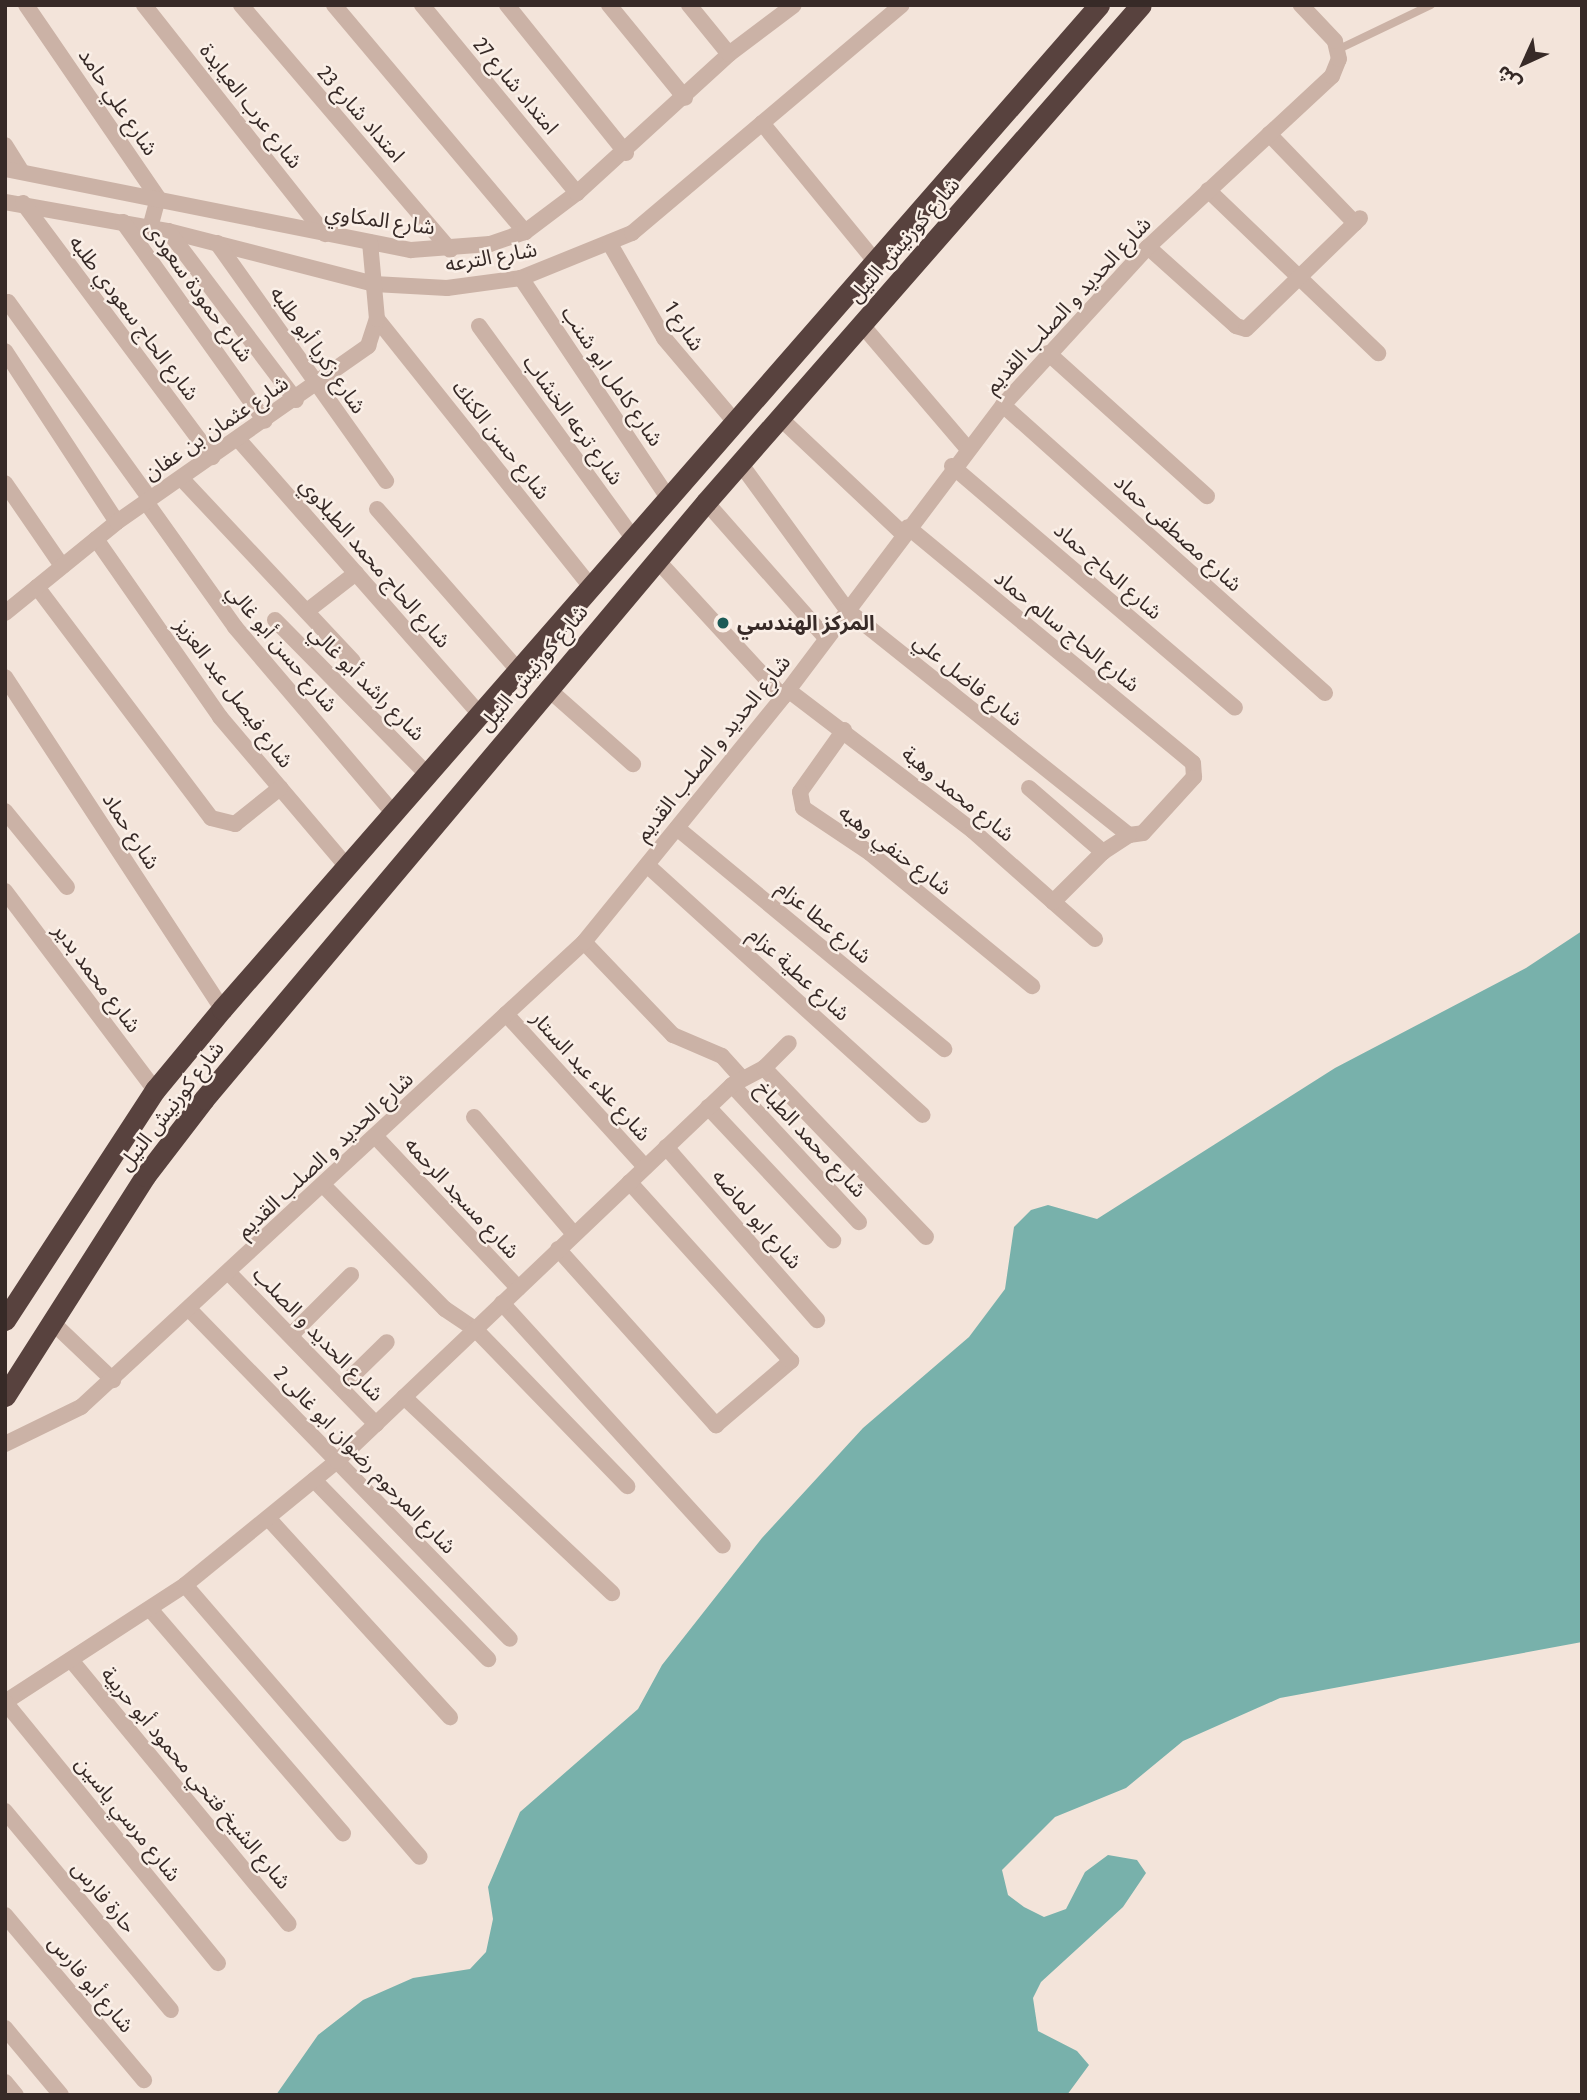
<!DOCTYPE html>
<html>
<head>
<meta charset="utf-8">
<style>
	body { margin:0 }
	#map { position:relative; width:1587px; height:2100px; overflow:hidden; background:#f3e4da; font-family:"Fira Sans Condensed","Noto Sans Arabic",sans-serif }
	div>[style] { position:absolute }
	[style*='--x'] { left:calc(var(--x)*1px); top:calc(var(--y)*1px); width:calc(var(--w)*1px); rotate:calc(var(--a)*1deg) }
	.water>* { inset:0; background:#78b1ab }
	.lane>* { height:8px; margin:-4px; padding:0 4px; transform-origin:4px; border-radius:4px; background:#cbb2a6 }
	.street>* { height:16px; margin:-8px; padding:0 8px; transform-origin:8px; border-radius:8px; background:#cbb2a6 }
	.highway>* { height:21px; margin:-10.5px; padding:0 10.5px; transform-origin:10.5px; border-radius:10.5px; background:#58423e }
	.dots>* { width:19px; height:19px; translate:-50% -50%; box-sizing:border-box; border:4px solid #faefe7; border-radius:50% }
	span { translate:-50% -50%; white-space:nowrap; text-align:center; line-height:1.15; -webkit-text-stroke:5px #faefe7; paint-order:stroke }
	.street-label { font-size:21px; color:#372a27 }
	.poi-label { font-size:21px; color:#372a27; font-weight:700 }
	.left { translate:0 -50%; text-align:left }
	.frame { position:absolute; inset:0; border:7px solid #372a27; pointer-events:none }
	.north { position:absolute; left:1489px; top:28px; width:70px; height:70px; -webkit-text-stroke:5px #faefe7; paint-order:stroke; rotate:225deg; font-size:19px; font-weight:700; line-height:28px; text-align:center; color:#372a27 }
	.north::after { content:''; display:block; margin:auto; width:24px; height:32px; background:#372a27; clip-path:polygon(50% 0,100% 100%,50% 72%,0 100%) }
</style>
</head>
<body>
<div id="map">
	<div class="water">
		<div style="clip-path:polygon(1582px 931px,1582px 1642px,1280px 1698px,1183px 1741px,1126px 1788px,1055px 1817px,1002px 1870px,1008px 1895px,1024px 1907px,1044px 1917px,1066px 1909px,1085px 1872px,1108px 1855px,1137px 1860px,1146px 1873px,1123px 1907px,1041px 1982px,1033px 1998px,1038px 2031px,1077px 2051px,1089px 2065px,1067px 2095px,276px 2095px,318px 2035px,363px 2000px,413px 1978px,470px 1969px,486px 1952px,493px 1919px,488px 1887px,520px 1812px,638px 1709px,662px 1665px,762px 1538px,863px 1428px,969px 1337px,1005px 1289px,1014px 1227px,1031px 1210px,1048px 1205px,1097px 1219px,1335px 1068px,1526px 968px)"></div>
	</div>
	<div class="lane">
		<div style="--x:1339;--y:49;--w:102;--a:-25.6"></div>
	</div>
	<div class="street">
		<div style="--x:26;--y:5;--w:234;--a:55.6"></div>
		<div style="--x:158;--y:198;--w:30;--a:105"></div>
		<div style="--x:144;--y:5;--w:292;--a:51.7"></div>
		<div style="--x:241;--y:5;--w:322;--a:49.5"></div>
		<div style="--x:334;--y:5;--w:297;--a:49.9"></div>
		<div style="--x:422;--y:5;--w:244;--a:50.5"></div>
		<div style="--x:507;--y:5;--w:190;--a:51.2"></div>
		<div style="--x:609;--y:5;--w:120;--a:50.7"></div>
		<div style="--x:689;--y:5;--w:63;--a:50.8"></div>
		<div style="--x:762;--y:123;--w:178;--a:50.7"></div>
		<div style="--x:1269;--y:134;--w:124;--a:46"></div>
		<div style="--x:5;--y:145;--w:31;--a:58"></div>
		<div style="--x:5;--y:169;--w:414;--a:11.3"></div>
		<div style="--x:411;--y:250;--w:79;--a:-4.3"></div>
		<div style="--x:490;--y:244;--w:37;--a:-19"></div>
		<div style="--x:525;--y:232;--w:65;--a:-36.9"></div>
		<div style="--x:577;--y:193;--w:206;--a:-42.4"></div>
		<div style="--x:729;--y:54;--w:81;--a:-37"></div>
		<div style="--x:1208;--y:190;--w:236;--a:43.8"></div>
		<div style="--x:5;--y:202;--w:166;--a:10.1"></div>
		<div style="--x:168;--y:231;--w:213;--a:14.4"></div>
		<div style="--x:374;--y:284;--w:73;--a:3.1"></div>
		<div style="--x:447;--y:288;--w:75;--a:-7.7"></div>
		<div style="--x:521;--y:278;--w:120;--a:-22.1"></div>
		<div style="--x:632;--y:233;--w:353;--a:-40.2"></div>
		<div style="--x:23;--y:203;--w:317;--a:53.3"></div>
		<div style="--x:123;--y:222;--w:244;--a:54.5"></div>
		<div style="--x:168;--y:231;--w:212;--a:52.9"></div>
		<div style="--x:217;--y:243;--w:292;--a:54.6"></div>
		<div style="--x:610;--y:244;--w:108;--a:60.1"></div>
		<div style="--x:664;--y:338;--w:110;--a:49.8"></div>
		<div style="--x:1148;--y:247;--w:118;--a:41.9"></div>
		<div style="--x:1236;--y:326;--w:10;--a:17"></div>
		<div style="--x:1246;--y:329;--w:159;--a:-44.2"></div>
		<div style="--x:521;--y:278;--w:265;--a:56.2"></div>
		<div style="--x:8;--y:302;--w:243;--a:54.2"></div>
		<div style="--x:377;--y:319;--w:343;--a:51.4"></div>
		<div style="--x:862;--y:325;--w:162;--a:49.5"></div>
		<div style="--x:479;--y:326;--w:262;--a:54"></div>
		<div style="--x:5;--y:351;--w:204;--a:56.8"></div>
		<div style="--x:1048;--y:353;--w:214;--a:42"></div>
		<div style="--x:1003;--y:405;--w:432;--a:41.8"></div>
		<div style="--x:780;--y:418;--w:169;--a:43.3"></div>
		<div style="--x:238;--y:439;--w:366;--a:48.7"></div>
		<div style="--x:740;--y:463;--w:182;--a:53.9"></div>
		<div style="--x:847;--y:610;--w:361;--a:38.6"></div>
		<div style="--x:1129;--y:835;--w:14;--a:-8"></div>
		<div style="--x:1143;--y:833;--w:76;--a:-47.7"></div>
		<div style="--x:1194;--y:777;--w:14;--a:-94"></div>
		<div style="--x:1193;--y:763;--w:370;--a:-140.4"></div>
		<div style="--x:952;--y:466;--w:372;--a:40.5"></div>
		<div style="--x:181;--y:478;--w:251;--a:46.8"></div>
		<div style="--x:5;--y:483;--w:101;--a:55.5"></div>
		<div style="--x:146;--y:502;--w:153;--a:54.5"></div>
		<div style="--x:235;--y:627;--w:245;--a:49.6"></div>
		<div style="--x:706;--y:502;--w:181;--a:48.6"></div>
		<div style="--x:377;--y:509;--w:214;--a:48.8"></div>
		<div style="--x:96;--y:539;--w:217;--a:55.1"></div>
		<div style="--x:220;--y:717;--w:197;--a:49.7"></div>
		<div style="--x:657;--y:560;--w:186;--a:47.4"></div>
		<div style="--x:37;--y:587;--w:289;--a:53"></div>
		<div style="--x:211;--y:818;--w:25;--a:14"></div>
		<div style="--x:235;--y:824;--w:58;--a:-38.7"></div>
		<div style="--x:307;--y:611;--w:62;--a:-37.8"></div>
		<div style="--x:5;--y:613;--w:144;--a:-39.1"></div>
		<div style="--x:117;--y:522;--w:307;--a:-35"></div>
		<div style="--x:368;--y:346;--w:28;--a:-72"></div>
		<div style="--x:377;--y:319;--w:77;--a:-95.2"></div>
		<div style="--x:275;--y:620;--w:218;--a:45.4"></div>
		<div style="--x:5;--y:677;--w:397;--a:56.8"></div>
		<div style="--x:547;--y:688;--w:115;--a:41.5"></div>
		<div style="--x:788;--y:690;--w:233;--a:37.3"></div>
		<div style="--x:973;--y:831;--w:163;--a:41.5"></div>
		<div style="--x:844;--y:730;--w:76;--a:125.4"></div>
		<div style="--x:800;--y:792;--w:16;--a:79"></div>
		<div style="--x:803;--y:808;--w:81;--a:33.9"></div>
		<div style="--x:870;--y:853;--w:210;--a:39.4"></div>
		<div style="--x:1029;--y:788;--w:98;--a:40.9"></div>
		<div style="--x:1103;--y:852;--w:31;--a:-33"></div>
		<div style="--x:5;--y:811;--w:98;--a:50.8"></div>
		<div style="--x:677;--y:828;--w:347;--a:39.6"></div>
		<div style="--x:647;--y:865;--w:372;--a:42.2"></div>
		<div style="--x:5;--y:891;--w:249;--a:53"></div>
		<div style="--x:1053;--y:902;--w:71;--a:-45"></div>
		<div style="--x:584;--y:942;--w:129;--a:46.3"></div>
		<div style="--x:673;--y:1035;--w:53;--a:23.2"></div>
		<div style="--x:722;--y:1056;--w:30;--a:48"></div>
		<div style="--x:506;--y:1014;--w:207;--a:47.7"></div>
		<div style="--x:764;--y:1068;--w:234;--a:46.2"></div>
		<div style="--x:732;--y:1085;--w:187;--a:47.2"></div>
		<div style="--x:708;--y:1107;--w:183;--a:46.8"></div>
		<div style="--x:474;--y:1117;--w:154;--a:49.5"></div>
		<div style="--x:375;--y:1136;--w:209;--a:46.7"></div>
		<div style="--x:666;--y:1147;--w:230;--a:48.9"></div>
		<div style="--x:323;--y:1185;--w:174;--a:45.5"></div>
		<div style="--x:445;--y:1309;--w:36;--a:34"></div>
		<div style="--x:475;--y:1329;--w:219;--a:45.9"></div>
		<div style="--x:558;--y:1249;--w:237;--a:48.1"></div>
		<div style="--x:716;--y:1425;--w:99;--a:-40.5"></div>
		<div style="--x:791;--y:1361;--w:241;--a:-132.1"></div>
		<div style="--x:229;--y:1273;--w:211;--a:45.8"></div>
		<div style="--x:502;--y:1303;--w:328;--a:47.7"></div>
		<div style="--x:189;--y:1309;--w:460;--a:45.8"></div>
		<div style="--x:51;--y:1321;--w:86;--a:43.6"></div>
		<div style="--x:291;--y:1335;--w:85;--a:-45"></div>
		<div style="--x:341;--y:1387;--w:64;--a:-44.4"></div>
		<div style="--x:404;--y:1397;--w:286;--a:43.3"></div>
		<div style="--x:5;--y:1444;--w:85;--a:-26"></div>
		<div style="--x:81;--y:1407;--w:685;--a:-42.75"></div>
		<div style="--x:584;--y:942;--w:316;--a:-50.9"></div>
		<div style="--x:783;--y:697;--w:366;--a:-53"></div>
		<div style="--x:1003;--y:405;--w:214;--a:-47.5"></div>
		<div style="--x:1148;--y:247;--w:251;--a:-42.9"></div>
		<div style="--x:1332;--y:76;--w:18;--a:-68"></div>
		<div style="--x:1339;--y:59;--w:18;--a:-103"></div>
		<div style="--x:1335;--y:41;--w:50;--a:-133.4"></div>
		<div style="--x:314;--y:1480;--w:250;--a:45.8"></div>
		<div style="--x:268;--y:1518;--w:270;--a:47.6"></div>
		<div style="--x:185;--y:1585;--w:359;--a:49.2"></div>
		<div style="--x:150;--y:1609;--w:296;--a:49.3"></div>
		<div style="--x:71;--y:1660;--w:342;--a:50.5"></div>
		<div style="--x:5;--y:1702;--w:215;--a:-33"></div>
		<div style="--x:185;--y:1585;--w:196;--a:-39.2"></div>
		<div style="--x:337;--y:1461;--w:545;--a:-43.59"></div>
		<div style="--x:732;--y:1085;--w:36;--a:-28"></div>
		<div style="--x:764;--y:1068;--w:35;--a:-45"></div>
		<div style="--x:5;--y:1702;--w:337;--a:50.8"></div>
		<div style="--x:5;--y:1811;--w:259;--a:50.2"></div>
		<div style="--x:5;--y:1915;--w:216;--a:49.9"></div>
		<div style="--x:5;--y:2028;--w:87;--a:50.1"></div>
		<div style="--x:5;--y:2082;--w:17;--a:50"></div>
	</div>
	<div class="highway">
		<div style="--x:5;--y:1320;--w:275;--a:-56.9"></div>
		<div style="--x:155;--y:1090;--w:105;--a:-50.4"></div>
		<div style="--x:222;--y:1009;--w:1333;--a:-48.86"></div>
		<div style="--x:5;--y:1396;--w:261;--a:-57.5"></div>
		<div style="--x:145;--y:1176;--w:97;--a:-52.5"></div>
		<div style="--x:204;--y:1099;--w:780;--a:-49.94"></div>
		<div style="--x:706;--y:502;--w:660;--a:-48.81"></div>
	</div>
	<div class="dots">
		<div style="left:723px;top:623px;background:#1b5a56"></div>
	</div>
	<div class="street-label">
		<span style="left:516px;top:86px;rotate:50deg">امتداد شارع 27</span>
		<span style="left:118px;top:102px;rotate:56deg">شارع علي حامد</span>
		<span style="left:251px;top:106px;rotate:52deg">شارع عرب العيايدة</span>
		<span style="left:361px;top:114px;rotate:49deg">امتداد شارع 23</span>
		<span style="left:380px;top:220px;rotate:8deg">شارع المكاوي</span>
		<span style="left:904px;top:240px;rotate:-49deg">شارع كورنيش النيل</span>
		<span style="left:491px;top:257px;rotate:-10deg">شارع الترعه</span>
		<span style="left:199px;top:292px;rotate:54deg">شارع حمودة سعودى</span>
		<span style="left:1068px;top:305px;rotate:-47deg">شارع الحديد و الصلب القديم</span>
		<span style="left:134px;top:318px;rotate:53deg">شارع الحاج سعودي طلبه</span>
		<span style="left:684px;top:326px;rotate:57deg">شارع 1</span>
		<span style="left:318px;top:350px;rotate:55deg">شارع زكريا أبو طلبه</span>
		<span style="left:612px;top:376px;rotate:56deg">شارع كامل ابو شنب</span>
		<span style="left:573px;top:420px;rotate:54deg">شارع ترعه الخشاب</span>
		<span style="left:216px;top:428px;rotate:-34deg">شارع عثمان بن عفان</span>
		<span style="left:501px;top:440px;rotate:52deg">شارع حسن الكنك</span>
		<span style="left:1178px;top:533px;rotate:42deg">شارع مصطفى حماد</span>
		<span style="left:375px;top:563px;rotate:49deg">شارع الحاج محمد الطبلاوي</span>
		<span style="left:1108px;top:571px;rotate:41deg">شارع الحاج حماد</span>
		<span style="left:1067px;top:631px;rotate:39deg">شارع الحاج سالم حماد</span>
		<span style="left:282px;top:648px;rotate:50deg">شارع حسن أبو غالي</span>
		<span style="left:533px;top:668px;rotate:-50deg">شارع كورنيش النيل</span>
		<span style="left:968px;top:680px;rotate:39deg">شارع فاضل علي</span>
		<span style="left:367px;top:683px;rotate:45deg">شارع راشد أبو غالي</span>
		<span style="left:234px;top:693px;rotate:53deg">شارع فيصل عبد العزيز</span>
		<span style="left:713px;top:748px;rotate:-51deg">شارع الحديد و الصلب القديم</span>
		<span style="left:958px;top:794px;rotate:39deg">شارع محمد وهبة</span>
		<span style="left:131px;top:831px;rotate:57deg">شارع حماد</span>
		<span style="left:895px;top:850px;rotate:37deg">شارع حنفي وهبه</span>
		<span style="left:824px;top:922px;rotate:40deg">شارع عطا عزام</span>
		<span style="left:799px;top:974px;rotate:42deg">شارع عطية عزام</span>
		<span style="left:97px;top:978px;rotate:53deg">شارع محمد بدير</span>
		<span style="left:591px;top:1076px;rotate:48deg">شارع علاء عبد الستار</span>
		<span style="left:171px;top:1106px;rotate:-52deg">شارع كورنيش النيل</span>
		<span style="left:811px;top:1139px;rotate:47deg">شارع محمد الطباخ</span>
		<span style="left:325px;top:1155px;rotate:-43deg">شارع الحديد و الصلب القديم</span>
		<span style="left:462px;top:1198px;rotate:47deg">شارع مسجد الرحمه</span>
		<span style="left:757px;top:1219px;rotate:49deg">شارع ابو لماضه</span>
		<span style="left:318px;top:1334px;rotate:46deg">شارع الحديد و الصلب</span>
		<span style="left:365px;top:1460px;rotate:46deg">شارع المرحوم رضوان ابو غالى 2</span>
		<span style="left:196px;top:1778px;rotate:50deg">شارع الشيخ فتحي محمود أبو حربية</span>
		<span style="left:128px;top:1819px;rotate:51deg">شارع مرسي ياسين</span>
		<span style="left:104px;top:1897px;rotate:50deg">حارة فارس</span>
		<span style="left:91px;top:1984px;rotate:50deg">شارع أبو فارس</span>
	</div>
	<div class="poi-label">
		<span class="left" style="left:737px;top:623px">المركز الهندسي</span>
	</div>
	<div class="frame"></div>
	<div class="north">ش</div>
</div>
</body>
</html>
